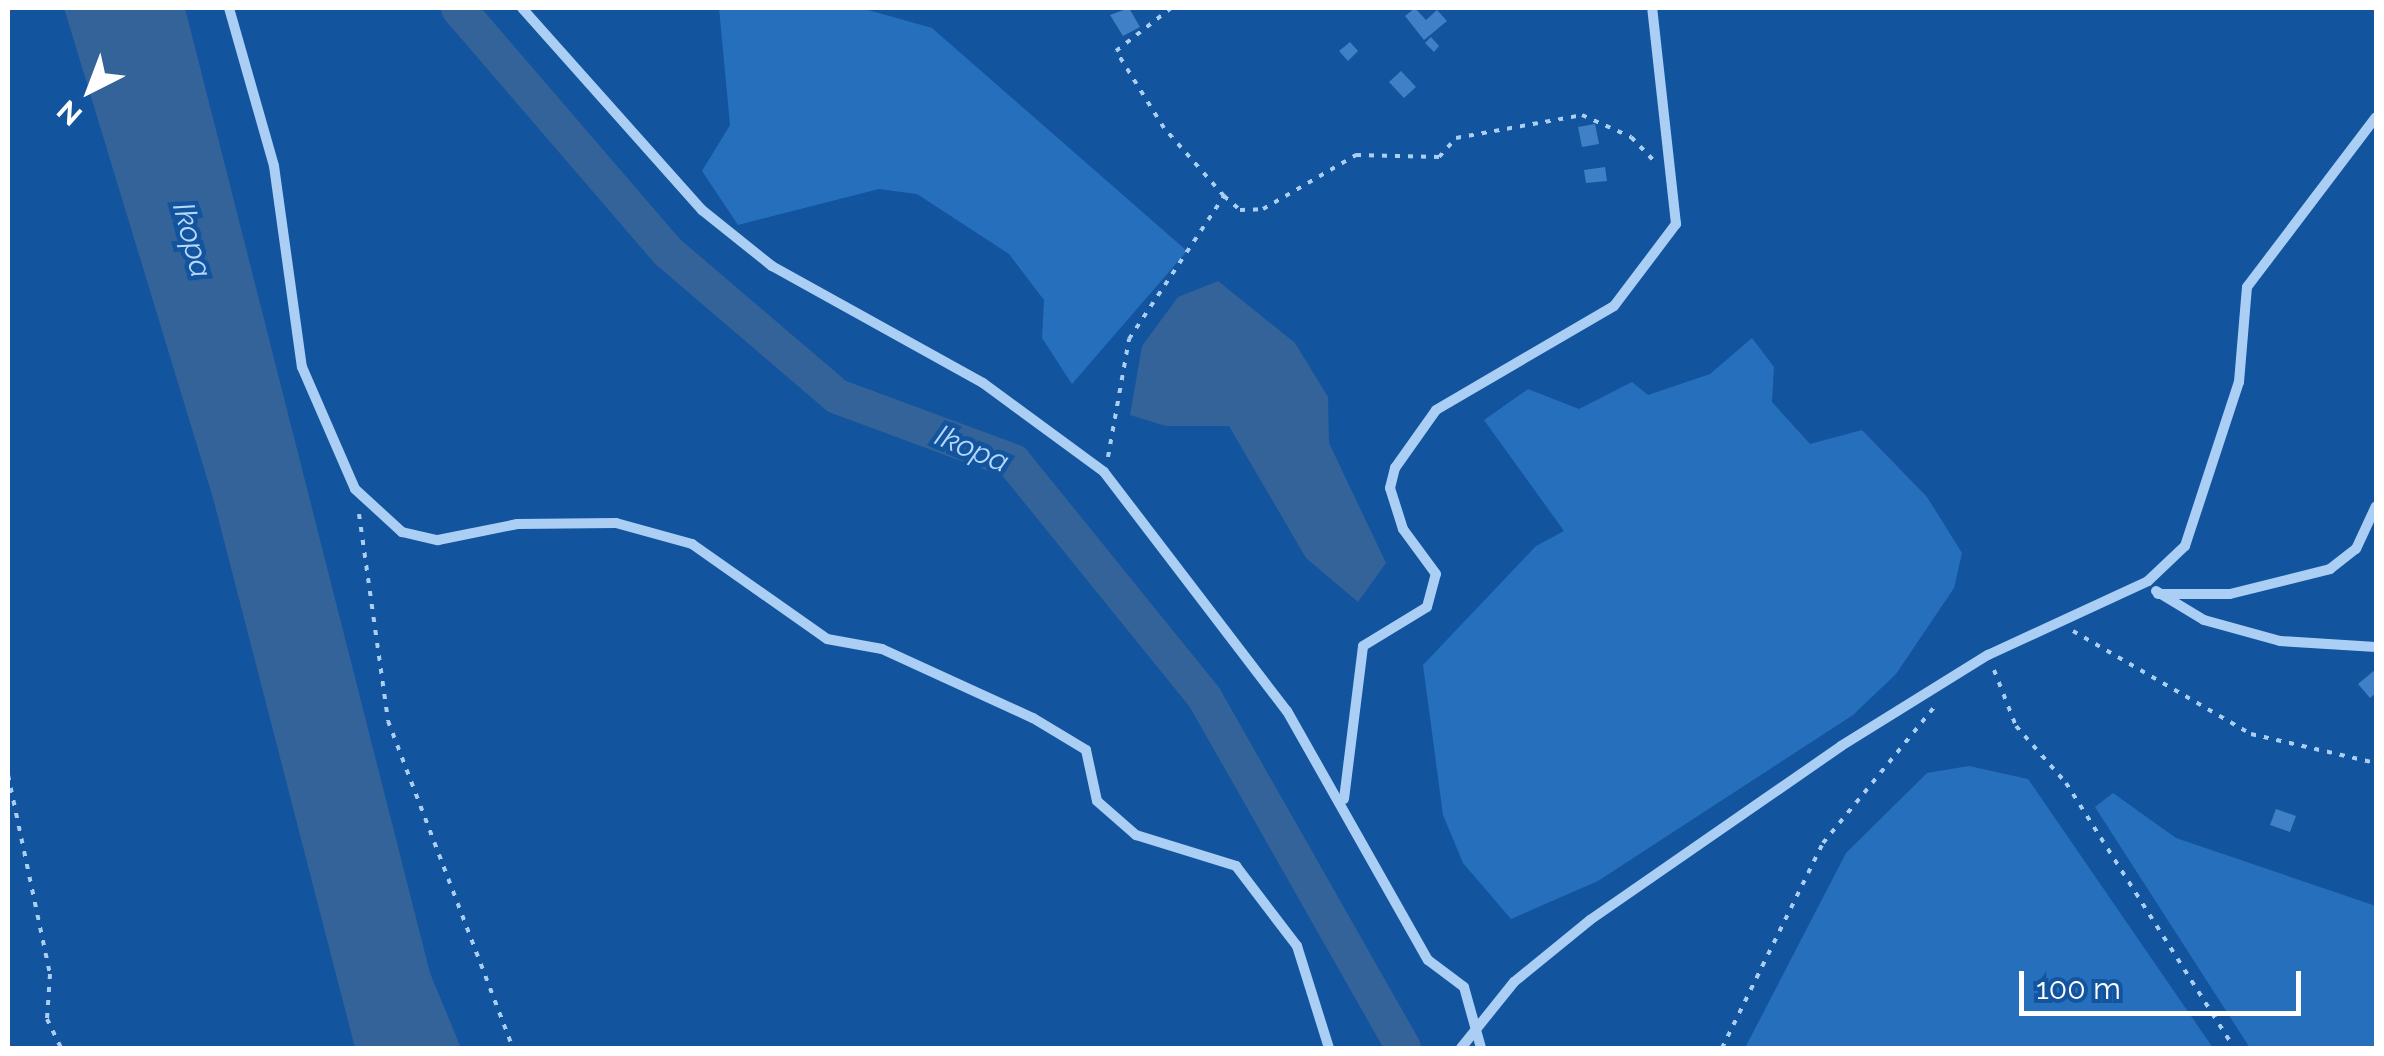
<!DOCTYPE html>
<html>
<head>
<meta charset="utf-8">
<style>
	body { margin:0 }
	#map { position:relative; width:2384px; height:1056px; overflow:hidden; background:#13549e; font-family:Raleway,sans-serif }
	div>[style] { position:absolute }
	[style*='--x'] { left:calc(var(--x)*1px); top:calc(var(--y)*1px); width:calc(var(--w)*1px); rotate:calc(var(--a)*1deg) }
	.green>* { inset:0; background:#266fbd }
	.water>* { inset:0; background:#346399 }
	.river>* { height:35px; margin:-17.5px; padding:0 17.5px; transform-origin:17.5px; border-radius:17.5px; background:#346399 }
	.building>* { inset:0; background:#4080c6 }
	.path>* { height:4px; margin-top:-2px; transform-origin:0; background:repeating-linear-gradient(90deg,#aacef4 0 5px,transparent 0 13px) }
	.minor>* { height:10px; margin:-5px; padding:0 5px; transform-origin:5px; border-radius:5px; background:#aacef4 }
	span { translate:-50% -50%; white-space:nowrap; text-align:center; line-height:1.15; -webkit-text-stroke:9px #13549e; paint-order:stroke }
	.water-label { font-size:30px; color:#b7d8fa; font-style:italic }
	.frame { position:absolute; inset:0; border:10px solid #fff; pointer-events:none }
	.north { position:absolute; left:40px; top:40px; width:100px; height:100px; -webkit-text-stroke:8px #13549e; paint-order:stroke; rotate:222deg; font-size:28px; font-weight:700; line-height:40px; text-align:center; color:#fff }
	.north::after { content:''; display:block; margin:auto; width:35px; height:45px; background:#fff; clip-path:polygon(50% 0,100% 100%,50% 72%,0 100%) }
	.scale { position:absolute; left:2019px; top:971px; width:282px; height:45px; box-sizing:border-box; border:5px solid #fff; border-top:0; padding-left:12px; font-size:30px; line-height:35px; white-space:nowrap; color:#fff; -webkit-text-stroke:8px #13549e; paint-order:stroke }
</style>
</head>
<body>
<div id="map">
	<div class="green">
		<div style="clip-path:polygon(719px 8px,861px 8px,932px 28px,1187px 251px,1072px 384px,1042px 338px,1044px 300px,1009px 254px,917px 194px,879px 189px,738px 225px,702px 171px,730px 125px)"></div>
		<div style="clip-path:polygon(1752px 338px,1774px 367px,1772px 402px,1810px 444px,1862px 430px,1927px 497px,1962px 553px,1954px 588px,1896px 674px,1853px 715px,1598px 881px,1511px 919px,1463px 863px,1443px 815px,1423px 665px,1536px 546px,1564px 531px,1484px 420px,1528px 389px,1579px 409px,1632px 382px,1648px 395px,1710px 374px)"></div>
		<div style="clip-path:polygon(1969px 766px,2028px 779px,2213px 1048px,1745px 1048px,1846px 853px,1927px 773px)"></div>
		<div style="clip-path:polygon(2113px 793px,2176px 838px,2376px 906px,2376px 1048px,2250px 1048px,2095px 807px)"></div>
	</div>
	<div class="water">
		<div style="clip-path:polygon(64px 8px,185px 8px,430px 973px,461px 1048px,355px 1048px,213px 498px)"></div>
		<div style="clip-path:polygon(1218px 281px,1295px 343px,1328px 397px,1329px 443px,1386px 563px,1358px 602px,1306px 558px,1229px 426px,1166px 426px,1130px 415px,1142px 346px,1178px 297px)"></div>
	</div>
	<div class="river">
		<div style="--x:458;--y:8;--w:321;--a:49.3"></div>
		<div style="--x:667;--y:251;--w:223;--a:40.5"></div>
		<div style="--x:837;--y:396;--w:188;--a:20.3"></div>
		<div style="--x:1013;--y:461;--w:304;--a:51"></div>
		<div style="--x:1204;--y:697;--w:403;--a:60.4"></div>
	</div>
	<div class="building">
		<div style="clip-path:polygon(1129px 8px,1140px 27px,1123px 36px,1110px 15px)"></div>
		<div style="clip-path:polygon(1415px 8px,1426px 20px,1437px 10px,1447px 21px,1424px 40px,1405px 16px)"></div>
		<div style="clip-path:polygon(1431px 37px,1439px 46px,1434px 52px,1425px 43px)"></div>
		<div style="clip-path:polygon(1350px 42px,1358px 51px,1348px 61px,1339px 51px)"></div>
		<div style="clip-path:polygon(1401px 71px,1416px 87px,1404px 98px,1389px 82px)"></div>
		<div style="clip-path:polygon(1595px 124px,1599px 144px,1582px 147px,1578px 127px)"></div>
		<div style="clip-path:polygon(1605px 167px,1607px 181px,1586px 183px,1584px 170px)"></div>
		<div style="clip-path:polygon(2376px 669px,2376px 693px,2370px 698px,2358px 684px)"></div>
		<div style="clip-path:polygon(2276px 809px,2296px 816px,2290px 832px,2270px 825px)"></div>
	</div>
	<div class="path">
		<div style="--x:1224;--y:196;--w:21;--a:41"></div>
		<div style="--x:1240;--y:210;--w:23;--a:-2"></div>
		<div style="--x:1263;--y:209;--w:108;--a:-30.1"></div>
		<div style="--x:1356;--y:155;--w:83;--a:1.4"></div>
		<div style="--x:1439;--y:157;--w:25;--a:-48"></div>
		<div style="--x:1456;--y:138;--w:128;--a:-10.3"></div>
		<div style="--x:1582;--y:115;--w:54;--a:24.2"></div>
		<div style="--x:1631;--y:137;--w:33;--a:46"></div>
		<div style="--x:1108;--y:457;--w:120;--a:-79.9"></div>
		<div style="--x:1129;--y:339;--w:172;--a:-56.4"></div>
		<div style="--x:1224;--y:196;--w:91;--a:-131.4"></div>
		<div style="--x:1164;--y:128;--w:91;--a:-121.9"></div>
		<div style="--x:1116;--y:51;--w:70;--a:-38"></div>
		<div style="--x:359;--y:514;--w:209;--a:82"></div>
		<div style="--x:388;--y:721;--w:350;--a:69.1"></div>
		<div style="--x:2073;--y:631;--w:206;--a:30.1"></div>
		<div style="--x:2251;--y:734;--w:128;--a:13.1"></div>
		<div style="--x:1994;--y:670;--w:60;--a:68.6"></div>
		<div style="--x:2016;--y:726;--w:76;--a:48.7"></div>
		<div style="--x:2066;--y:783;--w:314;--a:57.6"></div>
		<div style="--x:8;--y:775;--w:203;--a:78.1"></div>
		<div style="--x:50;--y:974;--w:45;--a:93.8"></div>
		<div style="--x:47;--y:1019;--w:32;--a:64"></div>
		<div style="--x:1722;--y:1048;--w:229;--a:-63.8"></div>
		<div style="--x:1823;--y:843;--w:177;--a:-50.7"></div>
	</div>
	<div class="minor">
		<div style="--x:229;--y:8;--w:164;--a:74.1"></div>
		<div style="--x:274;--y:166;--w:203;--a:82.1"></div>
		<div style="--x:302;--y:367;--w:133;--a:66.5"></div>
		<div style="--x:355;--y:489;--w:64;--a:42.5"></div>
		<div style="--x:402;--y:532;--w:37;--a:13"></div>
		<div style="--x:438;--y:540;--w:81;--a:-11.4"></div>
		<div style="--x:517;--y:524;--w:99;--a:-0.6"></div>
		<div style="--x:616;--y:523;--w:79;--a:15.4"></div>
		<div style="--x:692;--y:544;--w:165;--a:35.1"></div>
		<div style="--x:827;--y:639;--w:56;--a:10.3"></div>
		<div style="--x:882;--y:649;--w:166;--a:24.6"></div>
		<div style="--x:1033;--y:718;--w:62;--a:31.1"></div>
		<div style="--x:1086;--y:750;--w:52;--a:77.8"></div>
		<div style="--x:1097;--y:801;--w:52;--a:41.1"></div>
		<div style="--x:1136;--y:835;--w:105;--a:17.2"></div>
		<div style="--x:1236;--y:866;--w:101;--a:52.7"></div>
		<div style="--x:1297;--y:946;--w:107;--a:72.6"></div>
		<div style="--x:522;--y:8;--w:271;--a:48.3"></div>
		<div style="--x:702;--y:210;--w:90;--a:38.7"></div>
		<div style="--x:772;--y:266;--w:241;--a:29"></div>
		<div style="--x:983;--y:383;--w:150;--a:36.3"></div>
		<div style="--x:1104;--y:472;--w:301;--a:52.6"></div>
		<div style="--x:1287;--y:711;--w:286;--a:60.5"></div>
		<div style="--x:1428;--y:960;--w:45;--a:36.9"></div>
		<div style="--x:1464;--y:987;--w:63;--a:74.4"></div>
		<div style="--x:2156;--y:591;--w:56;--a:31.1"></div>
		<div style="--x:2204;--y:620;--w:79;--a:15.4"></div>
		<div style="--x:2280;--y:641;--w:96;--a:3.6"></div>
		<div style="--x:2158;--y:594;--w:72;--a:0"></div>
		<div style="--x:2230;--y:594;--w:103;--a:-14"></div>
		<div style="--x:2330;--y:569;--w:33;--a:-38"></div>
		<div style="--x:2356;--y:549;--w:47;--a:-65.1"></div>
		<div style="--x:1344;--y:799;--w:154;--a:-82.9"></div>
		<div style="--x:1363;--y:646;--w:75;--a:-31.4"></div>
		<div style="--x:1427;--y:607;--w:34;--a:-75"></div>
		<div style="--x:1436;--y:574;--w:56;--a:-126.3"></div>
		<div style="--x:1403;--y:529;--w:43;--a:-107.6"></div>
		<div style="--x:1390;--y:488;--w:21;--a:-76"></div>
		<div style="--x:1395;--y:468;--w:71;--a:-54.7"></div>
		<div style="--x:1436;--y:410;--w:206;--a:-30.3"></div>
		<div style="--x:1614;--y:306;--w:103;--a:-52.9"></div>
		<div style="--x:1676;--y:224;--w:217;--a:-96.3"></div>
		<div style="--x:1461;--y:1048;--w:85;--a:-51.2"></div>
		<div style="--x:1514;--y:982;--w:98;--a:-39.2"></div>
		<div style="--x:1590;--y:920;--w:305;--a:-34.7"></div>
		<div style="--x:1841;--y:746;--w:173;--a:-31.8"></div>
		<div style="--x:1988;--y:655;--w:176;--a:-24.8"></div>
		<div style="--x:2148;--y:581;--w:51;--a:-43.4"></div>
		<div style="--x:2185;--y:546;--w:173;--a:-71.8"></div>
		<div style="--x:2239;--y:382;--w:95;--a:-85.2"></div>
		<div style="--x:2247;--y:287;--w:213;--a:-52.8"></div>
	</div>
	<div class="water-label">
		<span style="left:192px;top:240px;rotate:75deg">Ikopa</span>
		<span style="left:972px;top:449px;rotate:23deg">Ikopa</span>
	</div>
	<div class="frame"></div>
	<div class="north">N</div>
	<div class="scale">100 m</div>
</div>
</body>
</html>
